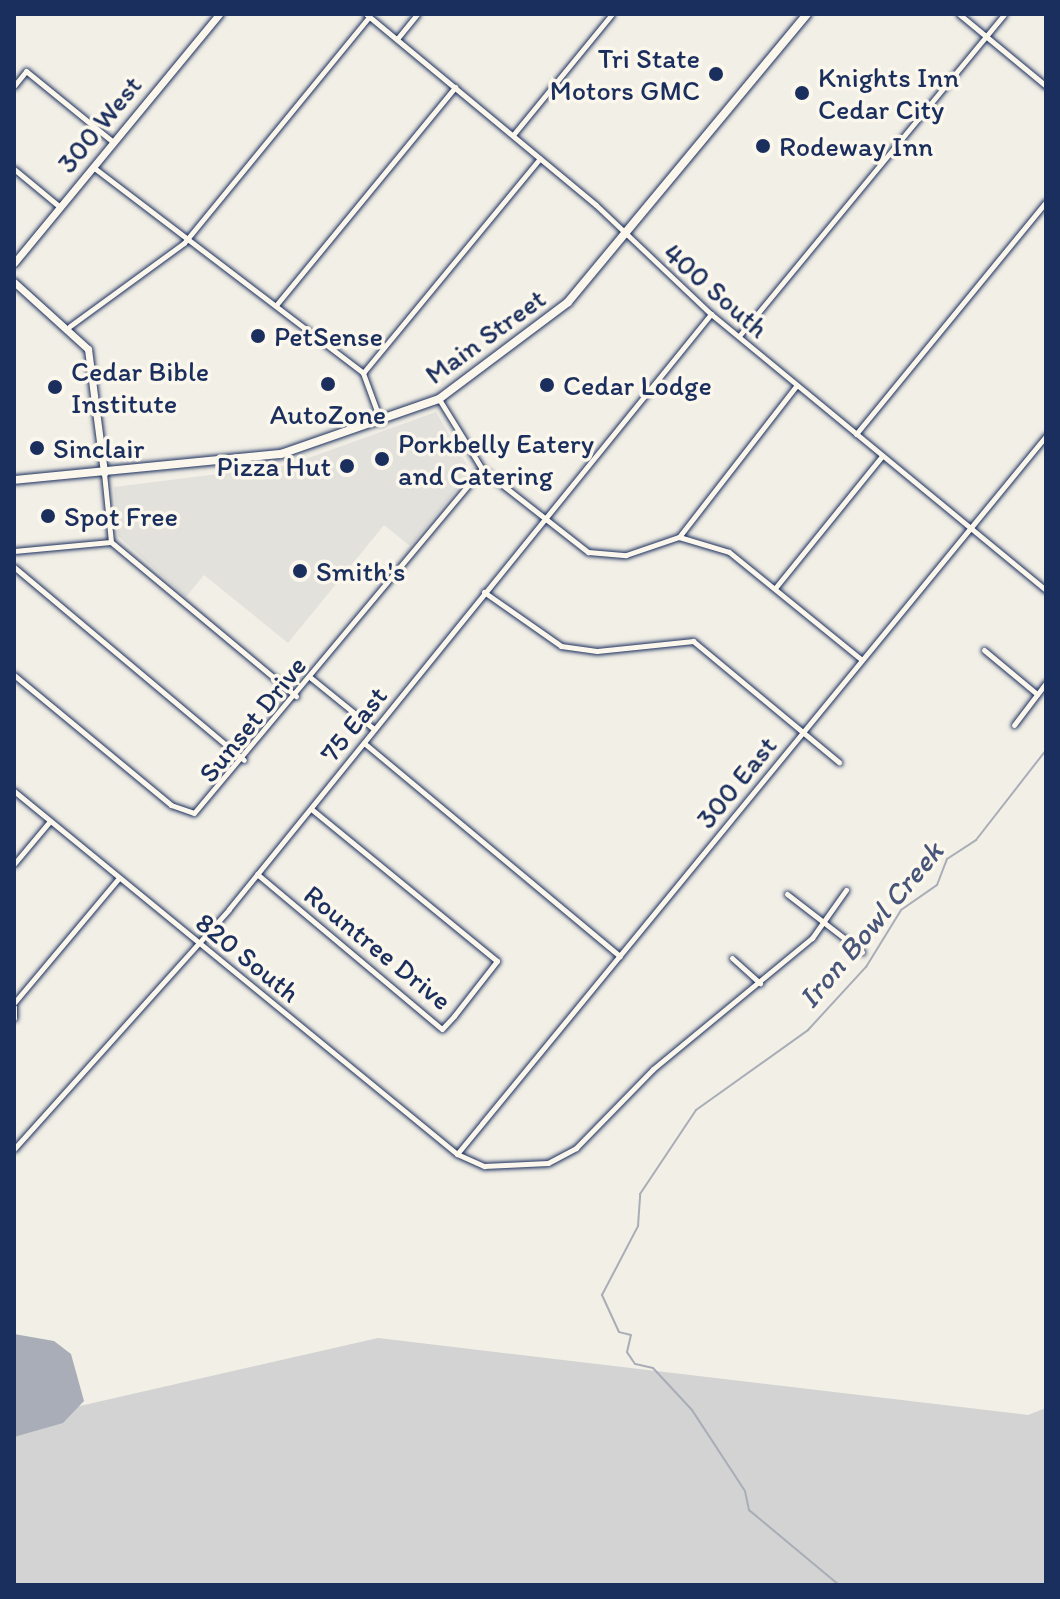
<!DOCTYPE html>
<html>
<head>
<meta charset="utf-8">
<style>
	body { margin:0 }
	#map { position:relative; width:1060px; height:1599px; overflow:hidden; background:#f2efe6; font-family:Itim,sans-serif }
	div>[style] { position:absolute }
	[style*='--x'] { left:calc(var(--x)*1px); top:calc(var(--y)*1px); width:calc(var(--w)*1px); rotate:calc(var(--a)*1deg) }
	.built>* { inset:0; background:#e2e1dc }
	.green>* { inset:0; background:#d2d3d2 }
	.water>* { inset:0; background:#a9adb7 }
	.stream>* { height:2px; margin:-1px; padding:0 1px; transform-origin:1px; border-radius:1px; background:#a9adb7 }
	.roads { filter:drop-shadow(0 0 2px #1b2f5e) drop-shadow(0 0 2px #1b2f5e) }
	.street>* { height:5px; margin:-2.5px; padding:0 2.5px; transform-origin:2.5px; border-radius:2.5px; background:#fbf7ec }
	.secondary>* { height:7px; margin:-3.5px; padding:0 3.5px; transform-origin:3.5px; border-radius:3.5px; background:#fbf7ec }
	.primary>* { height:8px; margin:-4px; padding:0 4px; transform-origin:4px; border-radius:4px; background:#fbf7ec }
	.dots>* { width:22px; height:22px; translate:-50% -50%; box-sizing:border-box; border:4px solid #fbf7ec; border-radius:50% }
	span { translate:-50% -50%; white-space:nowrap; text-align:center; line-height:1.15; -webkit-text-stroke:7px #fbf7ec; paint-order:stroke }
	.poi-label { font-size:28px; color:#1b2f5e }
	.right { translate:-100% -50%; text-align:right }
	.left { translate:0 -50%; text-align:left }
	.street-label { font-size:28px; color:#1b2f5e }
	.water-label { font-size:30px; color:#465579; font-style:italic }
	.frame { position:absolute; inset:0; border:16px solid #1b2f5e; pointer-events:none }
</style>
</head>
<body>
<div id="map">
	<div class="built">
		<div style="clip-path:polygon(436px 412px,471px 472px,410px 546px,384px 525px,288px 643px,204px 575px,186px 597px,118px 536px,114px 487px,289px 465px)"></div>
	</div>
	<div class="green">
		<div style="clip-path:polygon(378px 1338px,1028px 1415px,1046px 1408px,1046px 1585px,14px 1585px,14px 1421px)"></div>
	</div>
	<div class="water">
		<div style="clip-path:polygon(14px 1334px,54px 1341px,71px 1354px,84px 1401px,63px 1423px,14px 1437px)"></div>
	</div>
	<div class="stream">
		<div style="--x:839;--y:1585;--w:117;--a:-140.2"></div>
		<div style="--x:749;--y:1510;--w:19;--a:-102"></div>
		<div style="--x:745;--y:1491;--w:97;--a:-123.2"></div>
		<div style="--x:692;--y:1410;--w:57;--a:-132.9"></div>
		<div style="--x:653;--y:1368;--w:18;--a:-167"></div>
		<div style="--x:635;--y:1364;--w:14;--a:-124"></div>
		<div style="--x:627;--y:1352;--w:17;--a:-77"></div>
		<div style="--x:631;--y:1335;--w:12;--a:-166"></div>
		<div style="--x:619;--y:1332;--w:41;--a:-114.7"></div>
		<div style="--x:602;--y:1295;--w:78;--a:-62.4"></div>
		<div style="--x:638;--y:1226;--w:32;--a:-86"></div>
		<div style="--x:640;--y:1194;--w:101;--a:-56.3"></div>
		<div style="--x:696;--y:1110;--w:138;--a:-35.5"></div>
		<div style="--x:808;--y:1030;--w:86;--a:-47.4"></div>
		<div style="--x:866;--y:967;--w:67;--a:-58.4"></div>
		<div style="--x:901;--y:910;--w:44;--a:-34.8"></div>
		<div style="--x:937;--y:885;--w:28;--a:-69"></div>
		<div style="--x:947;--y:859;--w:35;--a:-33"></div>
		<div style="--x:976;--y:840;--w:114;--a:-52.1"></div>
	</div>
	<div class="roads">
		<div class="street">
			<div style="--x:366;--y:14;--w:299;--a:39.7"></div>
			<div style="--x:596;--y:205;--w:158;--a:43.5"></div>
			<div style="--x:711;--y:314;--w:434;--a:39.5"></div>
			<div style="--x:959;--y:14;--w:113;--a:39.6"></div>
			<div style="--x:397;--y:39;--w:32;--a:-51"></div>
			<div style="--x:14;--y:86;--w:19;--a:-51"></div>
			<div style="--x:26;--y:71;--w:112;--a:39.2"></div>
			<div style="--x:513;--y:135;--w:156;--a:-50.7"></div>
			<div style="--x:93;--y:167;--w:340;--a:37.3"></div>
			<div style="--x:363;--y:373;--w:52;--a:69.8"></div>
			<div style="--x:14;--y:169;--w:60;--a:39.6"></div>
			<div style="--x:277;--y:304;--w:281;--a:-50.6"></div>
			<div style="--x:70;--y:326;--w:141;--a:-36.1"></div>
			<div style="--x:184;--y:243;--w:292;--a:-50.7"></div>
			<div style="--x:739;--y:336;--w:417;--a:-50.5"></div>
			<div style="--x:363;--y:373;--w:278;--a:-50.5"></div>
			<div style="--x:439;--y:399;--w:82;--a:58.4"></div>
			<div style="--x:482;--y:469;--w:135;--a:38.1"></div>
			<div style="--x:588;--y:552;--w:38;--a:5"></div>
			<div style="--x:626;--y:555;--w:56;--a:-18.8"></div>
			<div style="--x:679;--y:537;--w:52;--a:16.7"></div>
			<div style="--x:729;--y:552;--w:171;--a:39.1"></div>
			<div style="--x:856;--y:434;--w:300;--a:-50.7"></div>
			<div style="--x:104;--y:473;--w:69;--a:84.2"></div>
			<div style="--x:679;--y:537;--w:192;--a:-52.2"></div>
			<div style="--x:14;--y:551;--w:97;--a:-5.3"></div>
			<div style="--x:111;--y:542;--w:241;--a:39.8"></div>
			<div style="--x:14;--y:567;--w:300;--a:40"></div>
			<div style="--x:776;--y:587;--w:169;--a:-51"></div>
			<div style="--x:484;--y:592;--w:94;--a:35"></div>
			<div style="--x:561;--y:646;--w:36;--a:8"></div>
			<div style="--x:597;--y:651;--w:97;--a:-5.9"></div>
			<div style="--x:693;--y:641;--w:190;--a:39.7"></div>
			<div style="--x:984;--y:650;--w:69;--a:39.7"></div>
			<div style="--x:14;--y:675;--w:204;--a:39.6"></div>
			<div style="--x:171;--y:805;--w:24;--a:19"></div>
			<div style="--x:194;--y:813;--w:449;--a:-50.1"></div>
			<div style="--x:311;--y:678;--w:81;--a:39"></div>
			<div style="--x:1014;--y:725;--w:53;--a:-52.7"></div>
			<div style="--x:364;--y:743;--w:333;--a:39.8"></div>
			<div style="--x:14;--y:791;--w:573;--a:39.33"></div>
			<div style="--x:457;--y:1154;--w:30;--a:24"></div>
			<div style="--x:484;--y:1166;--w:64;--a:-2.7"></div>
			<div style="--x:548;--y:1163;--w:32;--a:-28"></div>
			<div style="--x:576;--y:1148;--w:110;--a:-45.7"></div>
			<div style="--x:653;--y:1069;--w:206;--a:-39.5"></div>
			<div style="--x:812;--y:938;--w:59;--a:-54.7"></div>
			<div style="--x:14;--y:864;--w:56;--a:-50.1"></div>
			<div style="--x:257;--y:874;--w:241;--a:40"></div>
			<div style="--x:442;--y:1029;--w:18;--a:-47"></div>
			<div style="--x:454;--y:1016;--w:70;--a:-52"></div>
			<div style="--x:497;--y:961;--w:240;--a:-140.7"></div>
			<div style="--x:787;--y:894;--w:95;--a:37.7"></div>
			<div style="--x:732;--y:958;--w:38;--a:42"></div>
			<div style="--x:14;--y:1003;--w:163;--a:-50"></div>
			<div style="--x:14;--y:1007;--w:11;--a:90"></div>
			<div style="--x:14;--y:1149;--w:322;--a:-48.1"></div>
			<div style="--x:229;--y:909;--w:766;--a:-50.99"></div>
			<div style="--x:457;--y:1154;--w:929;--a:-50.64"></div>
		</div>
		<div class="secondary">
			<div style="--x:14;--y:263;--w:323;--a:-50.5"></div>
			<div style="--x:14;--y:282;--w:100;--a:42.2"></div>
			<div style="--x:88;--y:349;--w:125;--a:82.6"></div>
		</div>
		<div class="primary">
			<div style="--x:14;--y:480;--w:268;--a:-5.6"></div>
			<div style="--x:281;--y:454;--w:167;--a:-19.2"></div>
			<div style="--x:439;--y:399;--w:161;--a:-36.9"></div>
			<div style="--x:568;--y:302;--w:374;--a:-50.3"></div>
		</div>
	</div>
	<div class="dots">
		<div style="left:716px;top:74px;background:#1b2f5e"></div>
		<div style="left:802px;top:93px;background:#1b2f5e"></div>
		<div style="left:763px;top:146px;background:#1b2f5e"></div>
		<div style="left:258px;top:336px;background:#1b2f5e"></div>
		<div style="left:328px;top:384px;background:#1b2f5e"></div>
		<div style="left:547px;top:385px;background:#1b2f5e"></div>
		<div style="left:55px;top:387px;background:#1b2f5e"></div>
		<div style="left:37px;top:448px;background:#1b2f5e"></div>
		<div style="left:382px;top:459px;background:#1b2f5e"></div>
		<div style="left:347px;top:466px;background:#1b2f5e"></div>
		<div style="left:48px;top:516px;background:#1b2f5e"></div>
		<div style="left:300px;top:571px;background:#1b2f5e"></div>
	</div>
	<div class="poi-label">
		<span class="right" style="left:700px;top:74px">Tri State<br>Motors GMC</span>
		<span class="left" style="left:818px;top:93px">Knights Inn<br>Cedar City</span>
		<span class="left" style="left:779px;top:146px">Rodeway Inn</span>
		<span class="left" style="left:274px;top:336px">PetSense</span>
		<span class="left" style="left:71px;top:387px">Cedar Bible<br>Institute</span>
		<span class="left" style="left:563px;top:385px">Cedar Lodge</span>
		<span style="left:328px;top:414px">AutoZone</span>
		<span class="left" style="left:398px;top:459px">Porkbelly Eatery<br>and Catering</span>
		<span class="left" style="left:53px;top:448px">Sinclair</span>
		<span class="right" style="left:331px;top:466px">Pizza Hut</span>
		<span class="left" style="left:64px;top:516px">Spot Free</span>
		<span class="left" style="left:316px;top:571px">Smith's</span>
	</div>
	<div class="street-label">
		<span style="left:99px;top:124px;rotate:-51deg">300 West</span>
		<span style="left:716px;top:290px;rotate:41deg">400 South</span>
		<span style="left:485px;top:336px;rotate:-36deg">Main Street</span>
		<span style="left:252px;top:719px;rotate:-51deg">Sunset Drive</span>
		<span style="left:353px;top:724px;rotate:-51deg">75 East</span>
		<span style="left:736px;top:782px;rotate:-51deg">300 East</span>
		<span style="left:378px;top:947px;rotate:39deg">Rountree Drive</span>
		<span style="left:248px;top:957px;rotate:39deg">820 South</span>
	</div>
	<div class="water-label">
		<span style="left:871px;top:925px;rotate:-50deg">Iron Bowl Creek</span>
	</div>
	<div class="frame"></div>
</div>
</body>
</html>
